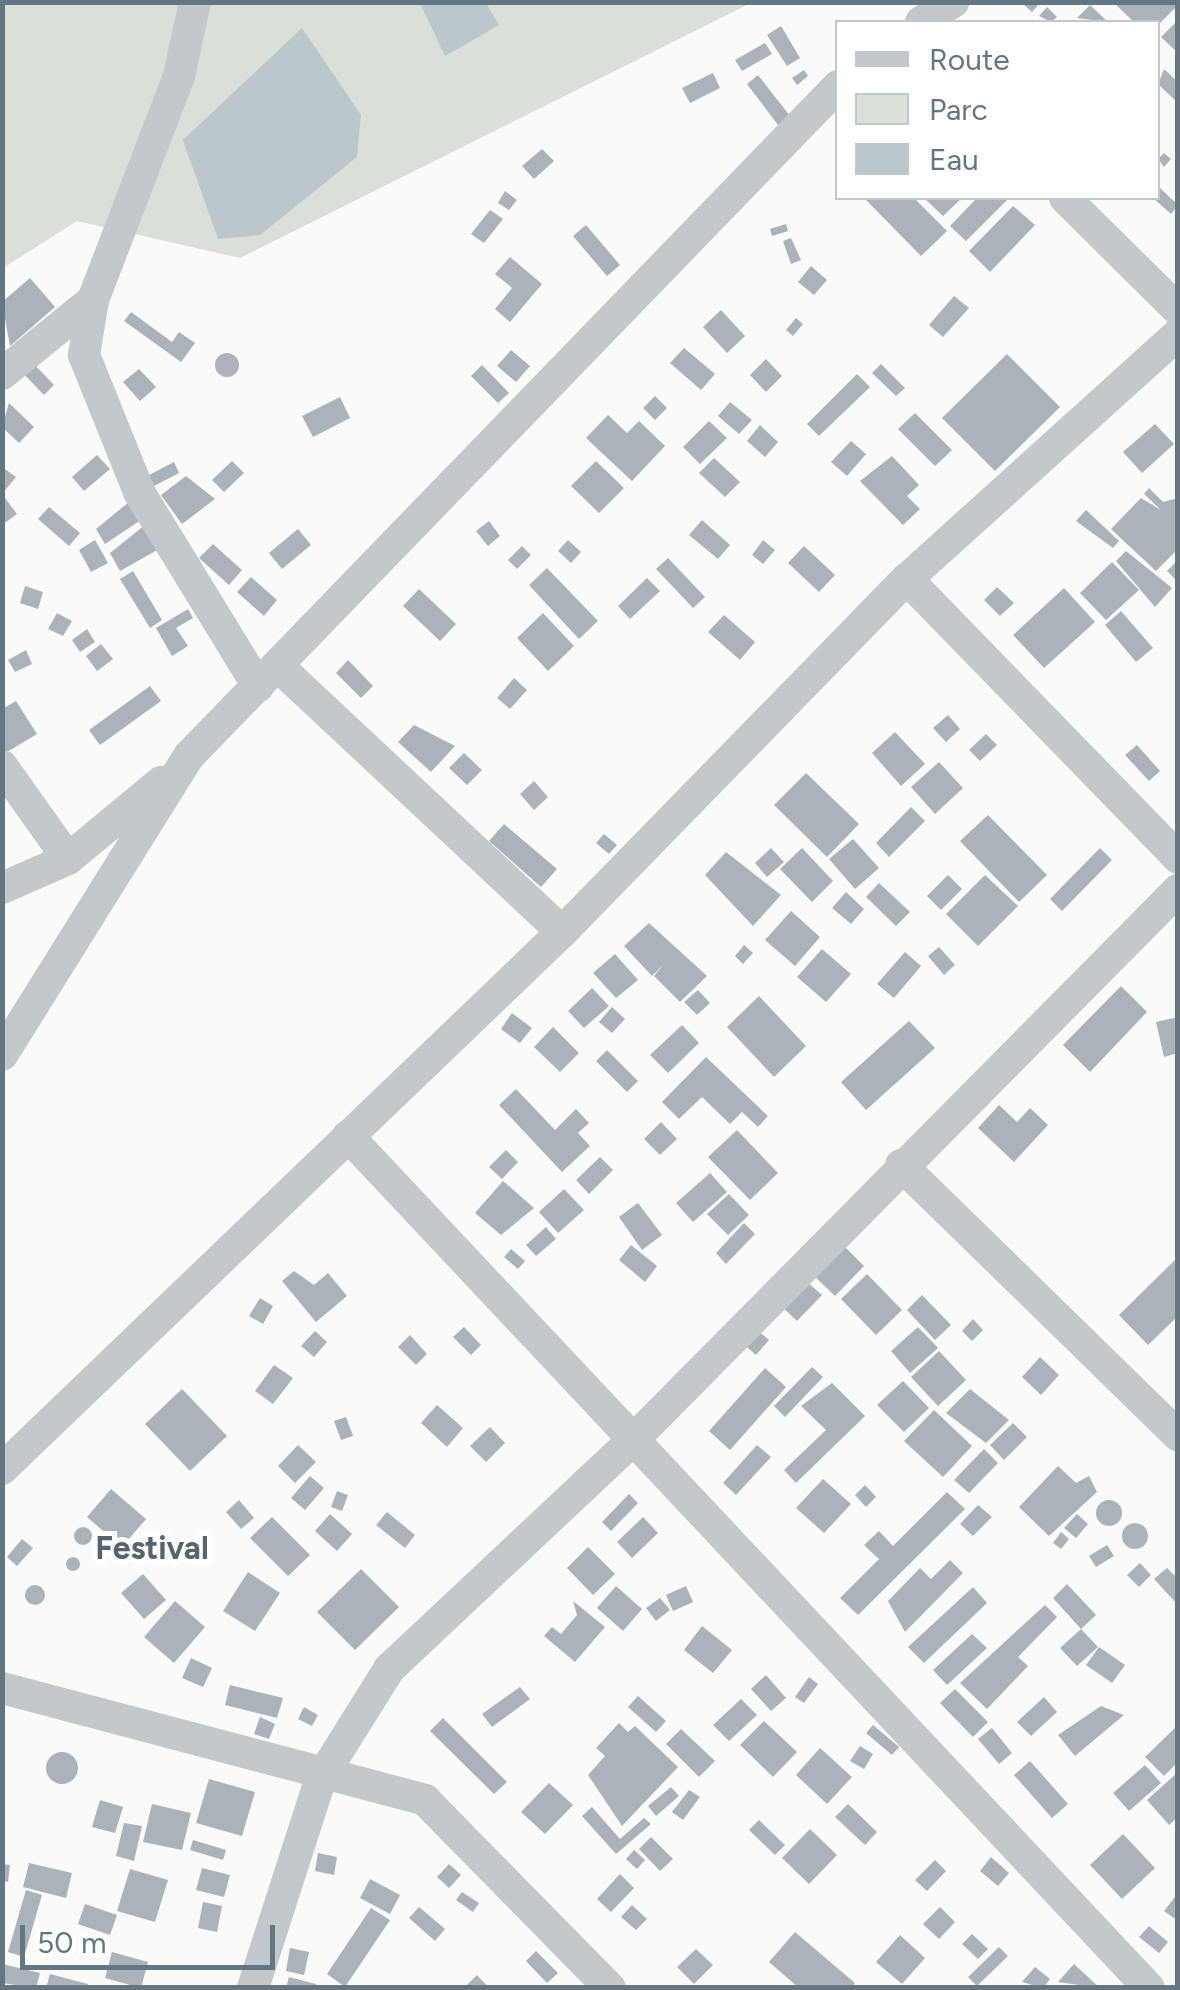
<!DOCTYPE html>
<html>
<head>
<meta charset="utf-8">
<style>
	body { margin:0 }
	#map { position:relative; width:1180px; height:1990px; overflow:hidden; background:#fafaf8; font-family:Figtree,sans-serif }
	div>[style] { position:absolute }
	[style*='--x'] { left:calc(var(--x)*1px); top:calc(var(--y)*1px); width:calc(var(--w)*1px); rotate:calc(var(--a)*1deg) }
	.green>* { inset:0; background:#dadfd7 }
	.water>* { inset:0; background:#bbc7cb }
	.building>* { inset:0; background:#aab3b9 }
	.round { border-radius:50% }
	.street>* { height:32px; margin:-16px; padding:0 16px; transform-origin:16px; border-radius:16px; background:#c3c8cc }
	span { translate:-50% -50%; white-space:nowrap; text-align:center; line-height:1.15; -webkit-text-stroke:10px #fff; paint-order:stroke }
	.neighbourhood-label { font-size:32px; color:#57646e; font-weight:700 }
	.frame { position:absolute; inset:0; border:5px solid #657683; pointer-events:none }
	.legend { position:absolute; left:835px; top:20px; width:325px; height:180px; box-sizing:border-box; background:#fff; border:2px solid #c1c8cd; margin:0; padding:12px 18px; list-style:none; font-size:30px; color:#657683 }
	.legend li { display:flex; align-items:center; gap:20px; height:50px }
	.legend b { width:50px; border:2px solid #c1c8cd }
	.scale { position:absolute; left:20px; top:1925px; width:255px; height:45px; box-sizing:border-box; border:5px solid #657683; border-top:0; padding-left:12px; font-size:30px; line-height:35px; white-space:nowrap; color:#657683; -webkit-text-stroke:8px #fff; paint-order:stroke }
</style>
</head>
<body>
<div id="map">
	<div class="green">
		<div style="clip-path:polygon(3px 3px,751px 3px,240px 258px,77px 221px,3px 268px)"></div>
	</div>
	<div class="water">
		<div style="clip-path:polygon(420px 3px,486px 3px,499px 25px,445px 56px)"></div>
		<div style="clip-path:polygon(302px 28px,361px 115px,357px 157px,260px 235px,218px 239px,183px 140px)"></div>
	</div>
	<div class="building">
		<div style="clip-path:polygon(1021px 2px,1041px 2px,1032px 12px)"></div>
		<div style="clip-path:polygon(1113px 2px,1171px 2px,1176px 7px,1158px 25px,1134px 22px)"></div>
		<div style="clip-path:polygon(1090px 5px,1108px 22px,1077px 18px)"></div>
		<div style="clip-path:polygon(1047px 7px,1057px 17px,1051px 22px,1039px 16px)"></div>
		<div style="clip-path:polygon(1178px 20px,1178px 53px,1161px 37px)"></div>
		<div style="clip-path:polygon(781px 26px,800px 58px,787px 66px,767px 35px)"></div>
		<div style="clip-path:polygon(765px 43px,772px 54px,742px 71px,735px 60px)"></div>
		<div style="clip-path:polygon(1164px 69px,1178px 82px,1178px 103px,1158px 84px)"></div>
		<div style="clip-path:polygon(804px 70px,808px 76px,797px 85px,792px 78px)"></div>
		<div style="clip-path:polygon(713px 73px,720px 88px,690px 103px,682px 88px)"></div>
		<div style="clip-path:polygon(758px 75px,790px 116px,778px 125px,747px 84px)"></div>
		<div style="clip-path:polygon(542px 149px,554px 161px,534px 179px,522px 166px)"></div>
		<div style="clip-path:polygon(1164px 153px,1171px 159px,1164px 167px,1158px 159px)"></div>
		<div style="clip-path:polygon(1160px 188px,1178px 205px,1171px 214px,1153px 198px)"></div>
		<div style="clip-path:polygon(505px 191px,517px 200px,509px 210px,498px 203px)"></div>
		<div style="clip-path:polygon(864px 198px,914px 198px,947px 231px,921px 256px)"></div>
		<div style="clip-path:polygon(924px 198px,962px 198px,943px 216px)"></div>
		<div style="clip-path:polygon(977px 198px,1009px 198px,966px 241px,950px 226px)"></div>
		<div style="clip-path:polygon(1013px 206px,1035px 225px,990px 272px,969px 251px)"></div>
		<div style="clip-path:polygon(490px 210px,503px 219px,484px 243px,471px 234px)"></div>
		<div style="clip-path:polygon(786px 224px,788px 231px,772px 236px,770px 229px)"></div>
		<div style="clip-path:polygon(586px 225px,620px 265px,607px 276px,573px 236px)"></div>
		<div style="clip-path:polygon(791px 238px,801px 260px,791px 264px,783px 241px)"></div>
		<div style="clip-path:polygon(510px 257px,542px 284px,510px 322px,495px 309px,512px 288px,495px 274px)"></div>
		<div style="clip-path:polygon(811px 266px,827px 280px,814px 295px,798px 282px)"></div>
		<div style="clip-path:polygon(30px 278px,55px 307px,10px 346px,2px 302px)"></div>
		<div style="clip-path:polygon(954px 296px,969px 308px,943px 337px,929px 325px)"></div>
		<div style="clip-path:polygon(721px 310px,745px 336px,727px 353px,703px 327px)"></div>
		<div style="clip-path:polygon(131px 312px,172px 342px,179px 332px,195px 343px,181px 362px,124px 321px)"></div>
		<div style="clip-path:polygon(796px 318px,803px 324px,793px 336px,786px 330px)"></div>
		<div style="clip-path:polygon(684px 348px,715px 374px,701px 390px,670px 363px)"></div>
		<div style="clip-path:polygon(511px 350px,530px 366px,516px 382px,497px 366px)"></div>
		<div class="round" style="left:215px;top:353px;width:24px;height:24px"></div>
		<div style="clip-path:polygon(1007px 354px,1060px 407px,995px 471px,942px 418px)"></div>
		<div style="clip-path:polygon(29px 359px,54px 385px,44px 395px,19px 369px)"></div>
		<div style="clip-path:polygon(766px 359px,782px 376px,766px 392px,750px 375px)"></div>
		<div style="clip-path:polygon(881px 364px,905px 388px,896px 396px,872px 373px)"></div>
		<div style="clip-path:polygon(482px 365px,509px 393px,498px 403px,471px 376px)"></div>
		<div style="clip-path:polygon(139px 369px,156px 387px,140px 401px,123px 382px)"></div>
		<div style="clip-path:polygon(857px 374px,870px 387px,819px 436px,807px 424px)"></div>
		<div style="clip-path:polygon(655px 396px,667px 408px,655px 420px,643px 408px)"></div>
		<div style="clip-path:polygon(340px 397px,350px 418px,313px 437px,302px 416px)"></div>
		<div style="clip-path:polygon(730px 402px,752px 420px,739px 434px,718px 416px)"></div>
		<div style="clip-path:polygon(9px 403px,34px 427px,19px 443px,2px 427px)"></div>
		<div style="clip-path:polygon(915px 413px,952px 450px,935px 466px,898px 429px)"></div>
		<div style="clip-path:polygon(608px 415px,627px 433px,639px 421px,665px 446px,632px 481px,586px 438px)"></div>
		<div style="clip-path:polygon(709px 421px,727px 438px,700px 464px,683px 447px)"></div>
		<div style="clip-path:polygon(1155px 424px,1174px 444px,1142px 473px,1123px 452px)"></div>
		<div style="clip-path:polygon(760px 425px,778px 442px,765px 457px,747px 441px)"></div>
		<div style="clip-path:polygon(851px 441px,866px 454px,847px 476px,831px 462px)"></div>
		<div style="clip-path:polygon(97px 455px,110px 469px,84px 491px,72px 477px)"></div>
		<div style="clip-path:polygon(892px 456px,919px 485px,907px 496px,920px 509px,903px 525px,860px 481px)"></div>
		<div style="clip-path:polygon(714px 458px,740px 482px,725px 497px,699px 473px)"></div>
		<div style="clip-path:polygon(232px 461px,244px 473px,224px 492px,212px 480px)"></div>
		<div style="clip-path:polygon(596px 461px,624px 488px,599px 513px,571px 486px)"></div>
		<div style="clip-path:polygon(174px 462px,179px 473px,154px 486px,149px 475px)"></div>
		<div style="clip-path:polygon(2px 467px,16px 477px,2px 494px)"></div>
		<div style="clip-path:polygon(186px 476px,215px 499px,182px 524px,161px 495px)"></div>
		<div style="clip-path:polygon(1149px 488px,1163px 502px,1178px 498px,1178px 549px,1156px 571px,1111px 529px,1141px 498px,1161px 510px,1144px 494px)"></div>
		<div style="clip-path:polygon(2px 494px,17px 514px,2px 525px)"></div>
		<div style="clip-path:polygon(129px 502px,141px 520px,105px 544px,96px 529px)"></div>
		<div style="clip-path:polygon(49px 507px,80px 533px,69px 546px,38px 519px)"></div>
		<div style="clip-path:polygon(1086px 510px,1119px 541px,1113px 548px,1076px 521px)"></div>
		<div style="clip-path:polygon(702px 520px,730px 545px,718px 559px,689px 535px)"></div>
		<div style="clip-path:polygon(489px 521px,500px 536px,488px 546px,476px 531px)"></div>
		<div style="clip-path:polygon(145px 525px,159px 549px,120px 571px,110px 553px)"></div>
		<div style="clip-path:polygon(298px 529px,311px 545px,282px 569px,269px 553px)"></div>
		<div style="clip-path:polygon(95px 540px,108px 563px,91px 572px,79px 550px)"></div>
		<div style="clip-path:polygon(568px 540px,581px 552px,571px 563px,558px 551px)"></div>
		<div style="clip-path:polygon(763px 540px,775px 550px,763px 564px,752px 555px)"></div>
		<div style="clip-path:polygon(213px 544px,242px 570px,229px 585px,199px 558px)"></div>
		<div style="clip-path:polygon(522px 546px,531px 555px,517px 569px,508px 560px)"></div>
		<div style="clip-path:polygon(804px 546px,835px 575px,819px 592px,788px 563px)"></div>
		<div style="clip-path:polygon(1126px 551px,1172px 588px,1155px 607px,1116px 561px)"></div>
		<div style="clip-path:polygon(668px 558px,705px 597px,693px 608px,656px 569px)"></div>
		<div style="clip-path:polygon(1178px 560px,1178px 582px,1167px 571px)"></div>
		<div style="clip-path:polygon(1112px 562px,1139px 590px,1106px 620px,1080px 593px)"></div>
		<div style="clip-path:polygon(547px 568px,598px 621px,579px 639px,529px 585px)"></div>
		<div style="clip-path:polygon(133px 571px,162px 620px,150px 628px,120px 579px)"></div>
		<div style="clip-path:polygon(251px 577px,277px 600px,264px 616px,237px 592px)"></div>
		<div style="clip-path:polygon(647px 578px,660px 591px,630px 619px,618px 606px)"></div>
		<div style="clip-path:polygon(25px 586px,43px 592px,38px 609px,20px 603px)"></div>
		<div style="clip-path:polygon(997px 587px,1014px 603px,1000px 616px,984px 600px)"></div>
		<div style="clip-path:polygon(1064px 588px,1095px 622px,1044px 668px,1013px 635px)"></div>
		<div style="clip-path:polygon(419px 589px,456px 624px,440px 641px,403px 606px)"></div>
		<div style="clip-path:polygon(188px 609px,193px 618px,176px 628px,188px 646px,172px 656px,156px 628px)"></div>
		<div style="clip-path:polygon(1121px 611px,1153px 648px,1136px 662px,1105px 625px)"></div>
		<div style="clip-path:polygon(57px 613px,72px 621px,63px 636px,48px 629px)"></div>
		<div style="clip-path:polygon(543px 613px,574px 646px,548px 671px,517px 638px)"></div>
		<div style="clip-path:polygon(724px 615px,755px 642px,740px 660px,708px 632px)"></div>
		<div style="clip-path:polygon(87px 629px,95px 642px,80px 652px,72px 640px)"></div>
		<div style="clip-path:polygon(101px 644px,113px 659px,97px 671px,86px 656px)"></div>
		<div style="clip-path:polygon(26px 650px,32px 664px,15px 672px,8px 660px)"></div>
		<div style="clip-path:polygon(348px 660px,373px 686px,361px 698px,336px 673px)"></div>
		<div style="clip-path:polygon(514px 678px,527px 690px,510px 709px,497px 698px)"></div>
		<div style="clip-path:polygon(150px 686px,161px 701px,100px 745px,89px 730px)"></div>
		<div style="clip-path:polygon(16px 701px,37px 734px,2px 755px,2px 709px)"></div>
		<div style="clip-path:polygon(948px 715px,960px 729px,946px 742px,933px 728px)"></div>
		<div style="clip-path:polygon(414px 725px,455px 746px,431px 772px,398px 742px)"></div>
		<div style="clip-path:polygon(895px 732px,925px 764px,901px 786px,872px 753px)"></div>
		<div style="clip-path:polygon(986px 734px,997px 745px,980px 761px,969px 750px)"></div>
		<div style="clip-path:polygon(1137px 745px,1160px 771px,1149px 781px,1125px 755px)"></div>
		<div style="clip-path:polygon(464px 753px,482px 770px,467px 785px,449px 768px)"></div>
		<div style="clip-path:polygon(939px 762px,963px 788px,935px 814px,911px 787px)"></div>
		<div style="clip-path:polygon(806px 773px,859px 824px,827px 857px,774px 805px)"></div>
		<div style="clip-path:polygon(534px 781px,548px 797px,534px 810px,520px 794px)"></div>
		<div style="clip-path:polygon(911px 807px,925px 821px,889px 857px,876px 843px)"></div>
		<div style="clip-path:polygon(988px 815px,1047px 875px,1019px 902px,960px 841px)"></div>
		<div style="clip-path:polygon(504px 824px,557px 869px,541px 887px,489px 841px)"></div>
		<div style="clip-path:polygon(604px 834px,617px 845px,609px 854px,596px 843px)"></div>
		<div style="clip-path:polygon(853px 839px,879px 868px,855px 889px,829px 859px)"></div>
		<div style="clip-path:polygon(771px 848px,784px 862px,767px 877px,755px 863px)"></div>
		<div style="clip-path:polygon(802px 848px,833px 881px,812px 902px,780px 869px)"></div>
		<div style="clip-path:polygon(1100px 848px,1112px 860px,1062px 911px,1050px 899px)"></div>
		<div style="clip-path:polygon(726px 852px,781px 895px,753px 926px,705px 875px)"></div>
		<div style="clip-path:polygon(948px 875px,962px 889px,941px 910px,927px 896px)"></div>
		<div style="clip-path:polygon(985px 875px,1018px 906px,978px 946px,946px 914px)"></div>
		<div style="clip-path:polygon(879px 883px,910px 912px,896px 926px,866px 897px)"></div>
		<div style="clip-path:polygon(846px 892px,864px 909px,851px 924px,832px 908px)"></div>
		<div style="clip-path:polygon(791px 911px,820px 937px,795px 966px,765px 940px)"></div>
		<div style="clip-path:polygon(649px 923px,707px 976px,680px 1002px,654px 976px,664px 964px,652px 976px,624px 946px)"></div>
		<div style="clip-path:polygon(744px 945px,753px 953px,743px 964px,735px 956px)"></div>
		<div style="clip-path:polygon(939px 947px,955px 965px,944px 975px,928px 956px)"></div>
		<div style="clip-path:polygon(822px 949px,851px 974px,826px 1002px,797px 977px)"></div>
		<div style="clip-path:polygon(905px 952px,921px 966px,894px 998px,877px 984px)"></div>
		<div style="clip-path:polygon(615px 954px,638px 980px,616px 998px,593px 973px)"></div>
		<div style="clip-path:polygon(1121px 986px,1147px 1012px,1090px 1072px,1063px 1045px)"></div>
		<div style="clip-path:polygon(592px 988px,609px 1006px,584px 1028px,568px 1011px)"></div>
		<div style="clip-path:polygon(698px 990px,710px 1003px,697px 1015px,684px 1002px)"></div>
		<div style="clip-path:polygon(759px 996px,806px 1046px,774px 1077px,727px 1027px)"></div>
		<div style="clip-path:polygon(612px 1007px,625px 1019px,612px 1033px,599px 1022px)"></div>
		<div style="clip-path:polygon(512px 1013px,532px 1028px,520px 1043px,501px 1029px)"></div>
		<div style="clip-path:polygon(1178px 1017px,1178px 1053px,1164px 1057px,1156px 1022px)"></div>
		<div style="clip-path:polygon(909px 1021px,935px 1048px,866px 1110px,841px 1082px)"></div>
		<div style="clip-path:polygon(682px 1025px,699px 1043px,668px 1073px,650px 1055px)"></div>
		<div style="clip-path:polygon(553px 1027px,579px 1053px,560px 1072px,534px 1047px)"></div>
		<div style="clip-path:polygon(607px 1050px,638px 1081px,627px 1092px,596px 1061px)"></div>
		<div style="clip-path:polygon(706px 1057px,768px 1116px,758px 1127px,742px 1112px,730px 1124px,702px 1097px,679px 1119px,662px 1102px)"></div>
		<div style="clip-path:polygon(516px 1089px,555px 1130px,576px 1109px,589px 1123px,578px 1133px,590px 1146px,562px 1172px,499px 1105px)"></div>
		<div style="clip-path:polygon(999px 1105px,1017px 1122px,1030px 1108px,1048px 1125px,1014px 1162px,978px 1128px)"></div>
		<div style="clip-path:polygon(661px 1122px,677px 1139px,660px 1155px,644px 1139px)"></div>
		<div style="clip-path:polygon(737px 1130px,778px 1173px,750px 1200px,708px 1157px)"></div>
		<div style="clip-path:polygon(506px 1150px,518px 1162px,502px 1179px,489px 1167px)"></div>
		<div style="clip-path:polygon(600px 1157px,613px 1170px,589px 1194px,576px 1180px)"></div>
		<div style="clip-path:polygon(710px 1173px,727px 1192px,693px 1222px,676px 1203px)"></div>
		<div style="clip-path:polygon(503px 1181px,534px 1208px,501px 1235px,475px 1213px)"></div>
		<div style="clip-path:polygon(564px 1189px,584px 1210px,558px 1233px,539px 1212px)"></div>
		<div style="clip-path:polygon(729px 1194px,749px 1215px,728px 1235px,707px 1214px)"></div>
		<div style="clip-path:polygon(638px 1203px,662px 1235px,642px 1250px,619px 1217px)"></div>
		<div style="clip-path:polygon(744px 1223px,755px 1234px,726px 1264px,716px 1253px)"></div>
		<div style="clip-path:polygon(546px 1227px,556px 1239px,536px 1256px,526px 1245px)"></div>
		<div style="clip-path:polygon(835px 1237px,864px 1266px,835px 1296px,805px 1267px)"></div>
		<div style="clip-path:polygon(631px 1245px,657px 1266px,645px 1282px,619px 1260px)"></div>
		<div style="clip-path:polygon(511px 1249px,525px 1261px,518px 1269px,504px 1257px)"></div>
		<div style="clip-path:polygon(1178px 1257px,1178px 1316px,1148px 1345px,1119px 1315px)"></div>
		<div style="clip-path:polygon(294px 1271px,314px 1285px,328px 1273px,347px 1296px,316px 1322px,282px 1281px)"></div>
		<div style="clip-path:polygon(867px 1274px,902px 1310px,876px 1335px,841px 1299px)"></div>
		<div style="clip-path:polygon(807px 1282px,822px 1295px,797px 1321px,775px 1300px)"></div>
		<div style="clip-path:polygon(922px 1295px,951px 1325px,935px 1340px,907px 1310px)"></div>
		<div style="clip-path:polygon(260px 1298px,273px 1306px,263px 1324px,249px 1316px)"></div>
		<div style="clip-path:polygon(973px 1319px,983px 1330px,972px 1341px,962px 1331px)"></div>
		<div style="clip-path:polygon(748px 1322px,769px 1340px,756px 1355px,735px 1337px)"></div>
		<div style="clip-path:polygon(464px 1327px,481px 1345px,471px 1355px,453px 1337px)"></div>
		<div style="clip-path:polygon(918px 1327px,938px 1348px,910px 1373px,891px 1351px)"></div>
		<div style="clip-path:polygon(315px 1331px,327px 1342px,314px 1357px,301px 1346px)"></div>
		<div style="clip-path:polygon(410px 1335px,427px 1354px,416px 1365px,398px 1347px)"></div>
		<div style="clip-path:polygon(939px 1351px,966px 1380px,938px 1406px,911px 1377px)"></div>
		<div style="clip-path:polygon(1040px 1357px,1059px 1375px,1041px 1395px,1022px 1377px)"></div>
		<div style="clip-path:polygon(274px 1365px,293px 1378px,273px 1404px,255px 1391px)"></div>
		<div style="clip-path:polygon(812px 1367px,823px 1377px,785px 1417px,774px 1406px)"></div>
		<div style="clip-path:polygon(765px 1368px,786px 1387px,730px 1450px,709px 1431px)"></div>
		<div style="clip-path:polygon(903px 1381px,929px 1408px,904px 1432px,877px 1405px)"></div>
		<div style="clip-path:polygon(832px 1383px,865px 1416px,796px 1483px,784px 1470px,826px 1430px,801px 1406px)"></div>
		<div style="clip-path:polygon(182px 1389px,227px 1436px,190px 1471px,145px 1424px)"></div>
		<div style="clip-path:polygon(970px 1389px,1009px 1420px,986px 1443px,946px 1413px)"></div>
		<div style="clip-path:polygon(437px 1405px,463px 1428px,447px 1447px,421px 1423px)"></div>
		<div style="clip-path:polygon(934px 1410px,972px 1446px,943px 1477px,904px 1441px)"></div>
		<div style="clip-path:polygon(346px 1417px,353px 1436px,341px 1440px,334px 1421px)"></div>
		<div style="clip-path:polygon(1013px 1423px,1027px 1437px,1004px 1460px,990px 1445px)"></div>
		<div style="clip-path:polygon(490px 1427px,505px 1443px,486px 1462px,470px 1446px)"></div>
		<div style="clip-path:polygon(298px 1445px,316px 1462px,295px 1483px,278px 1466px)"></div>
		<div style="clip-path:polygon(757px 1445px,771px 1457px,736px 1495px,723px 1483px)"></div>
		<div style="clip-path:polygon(984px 1449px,998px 1463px,969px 1493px,954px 1480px)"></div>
		<div style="clip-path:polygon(1058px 1466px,1076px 1483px,1089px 1476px,1097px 1492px,1049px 1536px,1019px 1507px)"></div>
		<div style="clip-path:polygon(310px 1476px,324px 1488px,305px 1510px,291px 1498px)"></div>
		<div style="clip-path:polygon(823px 1479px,851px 1504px,824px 1533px,796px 1508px)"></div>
		<div style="clip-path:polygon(865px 1485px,876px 1497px,866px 1507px,855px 1495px)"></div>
		<div style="clip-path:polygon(111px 1489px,146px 1519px,122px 1547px,87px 1517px)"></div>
		<div style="clip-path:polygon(337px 1491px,348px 1495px,342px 1511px,331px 1507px)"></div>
		<div style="clip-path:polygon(947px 1492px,965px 1509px,858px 1615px,840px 1598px,879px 1559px,864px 1545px,879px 1531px,893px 1546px)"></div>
		<div style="clip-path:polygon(629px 1494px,638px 1503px,611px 1531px,602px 1522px)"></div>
		<div style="clip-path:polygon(239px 1500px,254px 1518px,241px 1529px,226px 1512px)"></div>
		<div class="round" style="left:1096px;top:1500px;width:26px;height:26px"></div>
		<div style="clip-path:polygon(978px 1505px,992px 1517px,973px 1536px,960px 1524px)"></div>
		<div style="clip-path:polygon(387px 1512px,415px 1535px,405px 1548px,376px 1525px)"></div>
		<div style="clip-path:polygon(330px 1514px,352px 1534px,337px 1551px,315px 1531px)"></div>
		<div style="clip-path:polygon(1077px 1514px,1088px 1524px,1076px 1538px,1064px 1528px)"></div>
		<div style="clip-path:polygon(272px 1517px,310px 1555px,288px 1576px,250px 1538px)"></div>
		<div style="clip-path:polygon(643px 1517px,658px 1533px,632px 1558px,617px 1542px)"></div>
		<div class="round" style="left:1122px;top:1523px;width:26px;height:26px"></div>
		<div class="round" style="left:74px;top:1527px;width:18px;height:18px"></div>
		<div style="clip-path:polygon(1061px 1532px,1069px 1539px,1061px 1549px,1053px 1543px)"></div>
		<div style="clip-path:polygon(22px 1539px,33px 1548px,17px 1566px,7px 1557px)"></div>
		<div style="clip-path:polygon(1107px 1545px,1114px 1556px,1096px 1567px,1089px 1556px)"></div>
		<div style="clip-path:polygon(588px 1547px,615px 1574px,593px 1595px,567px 1568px)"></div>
		<div class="round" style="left:66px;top:1557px;width:14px;height:14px"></div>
		<div style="clip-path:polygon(950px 1560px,963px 1573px,905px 1632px,888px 1601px,920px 1568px,931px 1579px)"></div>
		<div style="clip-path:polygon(1140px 1563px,1151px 1575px,1139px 1587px,1127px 1575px)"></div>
		<div style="clip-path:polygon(1167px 1568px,1178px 1579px,1178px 1605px,1154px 1579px)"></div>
		<div style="clip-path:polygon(361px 1569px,399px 1607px,355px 1650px,317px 1612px)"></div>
		<div style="clip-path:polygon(248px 1572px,280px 1593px,255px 1631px,223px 1611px)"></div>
		<div style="clip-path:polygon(143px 1574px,166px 1600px,144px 1619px,121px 1593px)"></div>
		<div style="clip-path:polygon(1067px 1584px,1096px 1615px,1081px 1629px,1053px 1598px)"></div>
		<div class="round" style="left:25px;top:1585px;width:20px;height:20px"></div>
		<div style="clip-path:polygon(616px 1586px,642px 1609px,623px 1631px,597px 1608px)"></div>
		<div style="clip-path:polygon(686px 1586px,693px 1602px,673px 1611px,666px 1595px)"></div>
		<div style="clip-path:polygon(973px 1587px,987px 1603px,924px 1663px,908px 1647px)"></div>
		<div style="clip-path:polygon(660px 1598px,670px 1610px,656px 1621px,646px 1608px)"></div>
		<div style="clip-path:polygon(175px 1601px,205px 1627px,174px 1663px,144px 1637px)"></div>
		<div style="clip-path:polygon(573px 1601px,605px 1627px,575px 1662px,544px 1636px,552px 1627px,561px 1634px,577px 1615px)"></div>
		<div style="clip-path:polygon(1045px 1605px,1057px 1617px,1018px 1657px,1028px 1666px,987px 1709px,960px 1683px)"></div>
		<div style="clip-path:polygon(702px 1626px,732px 1650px,713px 1673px,684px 1650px)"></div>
		<div style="clip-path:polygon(1081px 1629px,1098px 1647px,1077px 1666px,1060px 1648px)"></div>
		<div style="clip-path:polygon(972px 1634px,987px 1648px,947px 1685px,933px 1670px)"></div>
		<div style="clip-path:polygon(1099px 1647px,1125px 1665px,1112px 1683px,1086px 1665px)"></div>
		<div style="clip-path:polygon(191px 1658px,212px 1668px,203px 1687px,182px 1678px)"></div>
		<div style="clip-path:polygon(766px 1675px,786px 1698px,771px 1711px,751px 1689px)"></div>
		<div style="clip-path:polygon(809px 1677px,818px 1684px,804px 1703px,795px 1697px)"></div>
		<div style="clip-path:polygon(230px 1685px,283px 1698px,277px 1718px,225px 1705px)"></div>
		<div style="clip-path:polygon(520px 1687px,530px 1699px,492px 1727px,482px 1714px)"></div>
		<div style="clip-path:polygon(955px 1689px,988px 1722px,973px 1737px,940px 1703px)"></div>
		<div style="clip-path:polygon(638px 1696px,666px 1721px,656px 1732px,628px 1707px)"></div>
		<div style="clip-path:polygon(1044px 1697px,1057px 1712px,1031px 1736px,1017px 1722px)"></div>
		<div style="clip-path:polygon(741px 1699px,757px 1715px,729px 1741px,713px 1725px)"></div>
		<div style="clip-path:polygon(1101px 1706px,1124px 1715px,1075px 1756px,1058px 1735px)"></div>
		<div style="clip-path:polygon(304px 1707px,318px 1715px,312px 1726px,298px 1719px)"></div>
		<div style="clip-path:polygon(260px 1717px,275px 1724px,269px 1739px,254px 1734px)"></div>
		<div style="clip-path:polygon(443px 1718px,507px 1782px,494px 1794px,430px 1731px)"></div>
		<div style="clip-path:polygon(764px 1721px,797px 1752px,773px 1777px,740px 1745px)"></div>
		<div style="clip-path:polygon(619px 1723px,628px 1732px,635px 1726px,678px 1767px,622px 1826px,588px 1775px,605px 1756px,596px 1748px)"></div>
		<div style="clip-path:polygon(873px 1725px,899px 1747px,892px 1755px,866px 1733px)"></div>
		<div style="clip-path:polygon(1178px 1725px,1178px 1762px,1164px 1776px,1145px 1757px)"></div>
		<div style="clip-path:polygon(992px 1728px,1012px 1753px,999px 1764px,978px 1739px)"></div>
		<div style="clip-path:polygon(681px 1729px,715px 1761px,699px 1777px,666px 1744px)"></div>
		<div style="clip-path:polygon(860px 1746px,873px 1754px,864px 1769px,850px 1761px)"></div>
		<div style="clip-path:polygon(820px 1748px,852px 1777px,827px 1804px,796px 1775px)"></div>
		<div class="round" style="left:46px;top:1752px;width:32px;height:32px"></div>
		<div style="clip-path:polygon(1030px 1761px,1068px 1804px,1052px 1818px,1014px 1775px)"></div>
		<div style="clip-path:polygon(1145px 1765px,1161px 1783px,1129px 1811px,1113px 1793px)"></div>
		<div style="clip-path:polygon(1178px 1772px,1178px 1817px,1169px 1825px,1147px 1800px)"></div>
		<div style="clip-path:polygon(209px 1779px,255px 1792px,242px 1836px,196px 1823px)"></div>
		<div style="clip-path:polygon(549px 1783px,573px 1805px,545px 1834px,521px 1812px)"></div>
		<div style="clip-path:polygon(671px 1787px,679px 1796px,656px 1816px,648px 1806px)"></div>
		<div style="clip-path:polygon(689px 1790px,700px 1797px,683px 1820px,672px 1812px)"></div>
		<div style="clip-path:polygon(100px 1800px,123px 1807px,115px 1833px,92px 1827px)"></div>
		<div style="clip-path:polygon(152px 1804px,191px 1813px,182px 1850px,143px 1842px)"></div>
		<div style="clip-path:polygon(848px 1804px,877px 1832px,865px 1845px,835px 1817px)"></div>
		<div style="clip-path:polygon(592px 1807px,620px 1839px,644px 1818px,651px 1824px,616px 1854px,582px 1816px)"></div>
		<div style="clip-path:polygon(759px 1820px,785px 1845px,775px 1855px,749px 1830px)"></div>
		<div style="clip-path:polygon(124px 1823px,142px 1826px,134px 1861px,116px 1856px)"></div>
		<div style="clip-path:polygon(810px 1829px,837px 1855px,809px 1884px,782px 1858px)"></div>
		<div style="clip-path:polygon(1123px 1834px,1155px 1868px,1122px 1899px,1090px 1865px)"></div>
		<div style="clip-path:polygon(651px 1837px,673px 1859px,660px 1871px,639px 1849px)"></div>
		<div style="clip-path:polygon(193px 1840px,226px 1850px,223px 1860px,190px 1850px)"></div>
		<div style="clip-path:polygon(634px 1850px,645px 1860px,637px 1869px,626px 1859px)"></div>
		<div style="clip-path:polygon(318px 1853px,337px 1857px,334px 1875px,315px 1871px)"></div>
		<div style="clip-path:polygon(991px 1857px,1009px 1873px,998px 1886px,980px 1871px)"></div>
		<div style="clip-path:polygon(935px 1860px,946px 1871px,927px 1891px,915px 1880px)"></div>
		<div style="clip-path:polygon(29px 1863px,72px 1873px,66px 1898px,23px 1887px)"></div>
		<div style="clip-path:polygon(2px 1864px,10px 1865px,8px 1882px,2px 1881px)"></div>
		<div style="clip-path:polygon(449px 1864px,461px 1875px,449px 1888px,437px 1877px)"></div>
		<div style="clip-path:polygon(202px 1868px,230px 1875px,224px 1897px,196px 1890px)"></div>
		<div style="clip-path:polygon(130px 1869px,168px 1880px,155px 1922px,117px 1911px)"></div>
		<div style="clip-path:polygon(620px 1874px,634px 1888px,611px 1912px,597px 1899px)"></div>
		<div style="clip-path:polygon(370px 1879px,400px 1895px,390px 1914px,360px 1898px)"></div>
		<div style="clip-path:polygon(26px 1890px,42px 1895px,24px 1957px,8px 1952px)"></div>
		<div style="clip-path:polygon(462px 1892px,479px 1903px,473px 1912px,456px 1900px)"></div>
		<div style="clip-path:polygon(1178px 1893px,1178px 1921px,1164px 1911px)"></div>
		<div style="clip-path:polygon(203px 1902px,222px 1906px,217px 1932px,198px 1928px)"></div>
		<div style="clip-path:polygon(85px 1904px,117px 1915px,110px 1935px,78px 1924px)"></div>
		<div style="clip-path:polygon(632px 1905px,647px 1919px,636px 1930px,621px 1917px)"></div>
		<div style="clip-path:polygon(419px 1907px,445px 1929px,435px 1941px,409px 1918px)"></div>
		<div style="clip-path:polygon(940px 1907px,955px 1922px,939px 1939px,923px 1924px)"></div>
		<div style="clip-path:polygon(371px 1908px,390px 1920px,345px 1987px,327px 1974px)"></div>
		<div style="clip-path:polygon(1149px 1926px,1168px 1942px,1159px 1953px,1139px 1937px)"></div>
		<div style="clip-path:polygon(795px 1932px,855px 1983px,851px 1988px,799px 1988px,769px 1962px)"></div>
		<div style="clip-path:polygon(972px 1934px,988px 1949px,978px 1959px,962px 1944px)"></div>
		<div style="clip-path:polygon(900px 1935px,925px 1958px,902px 1984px,876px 1962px)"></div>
		<div style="clip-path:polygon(999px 1947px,1008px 1956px,977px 1986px,968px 1977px)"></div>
		<div style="clip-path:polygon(290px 1948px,309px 1952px,304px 1975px,286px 1971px)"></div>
		<div style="clip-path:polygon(696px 1949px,713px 1965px,694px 1984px,677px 1967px)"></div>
		<div style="clip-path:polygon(536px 1951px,558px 1973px,547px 1983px,526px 1961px)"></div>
		<div style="clip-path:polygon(112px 1952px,148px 1962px,141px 1988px,105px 1978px)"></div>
		<div style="clip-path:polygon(2px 1964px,40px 1973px,36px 1988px,2px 1983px)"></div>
		<div style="clip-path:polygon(1074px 1964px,1100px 1988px,1058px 1982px)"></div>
		<div style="clip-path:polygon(1035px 1967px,1050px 1979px,1043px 1988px,1022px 1982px)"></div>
		<div style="clip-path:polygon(50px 1974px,88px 1984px,87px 1988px,46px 1988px)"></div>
		<div style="clip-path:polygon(477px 1975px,489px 1988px,464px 1988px)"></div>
		<div style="clip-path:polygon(289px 1977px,316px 1984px,315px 1988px,286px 1988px)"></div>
	</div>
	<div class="street">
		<div style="--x:195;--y:2;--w:76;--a:102.2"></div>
		<div style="--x:179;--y:76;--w:240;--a:111"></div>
		<div style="--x:93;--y:300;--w:56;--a:99.3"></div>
		<div style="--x:84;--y:355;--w:148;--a:68.1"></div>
		<div style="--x:139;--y:492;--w:228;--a:58.5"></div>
		<div style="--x:921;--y:22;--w:38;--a:-32"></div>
		<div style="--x:1065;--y:198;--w:159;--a:44.7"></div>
		<div style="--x:2;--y:374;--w:117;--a:-39.1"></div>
		<div style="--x:907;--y:579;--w:389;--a:45.8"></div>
		<div style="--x:278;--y:666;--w:389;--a:43.1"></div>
		<div style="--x:2;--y:766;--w:114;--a:54.6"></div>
		<div style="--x:2;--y:888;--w:72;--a:-23.7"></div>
		<div style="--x:68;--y:859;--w:121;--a:-39.6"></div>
		<div style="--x:2;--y:1055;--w:353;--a:-58"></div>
		<div style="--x:189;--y:756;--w:933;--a:-45.91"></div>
		<div style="--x:348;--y:1136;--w:1169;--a:46.77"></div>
		<div style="--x:901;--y:1165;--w:387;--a:44.3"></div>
		<div style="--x:2;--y:1469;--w:776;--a:-43.8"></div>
		<div style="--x:562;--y:932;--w:494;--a:-45.7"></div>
		<div style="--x:907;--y:579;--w:365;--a:-42.1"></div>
		<div style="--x:2;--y:1688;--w:438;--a:14.8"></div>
		<div style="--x:425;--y:1800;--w:264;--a:45.5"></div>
		<div style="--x:253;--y:1988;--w:221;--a:-72.1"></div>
		<div style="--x:321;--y:1778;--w:128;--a:-58"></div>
		<div style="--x:389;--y:1669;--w:333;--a:-43.2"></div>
		<div style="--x:632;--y:1441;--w:776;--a:-45.26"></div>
	</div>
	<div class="neighbourhood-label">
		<span style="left:152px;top:1548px">Festival</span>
	</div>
	<div class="frame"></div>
	<ul class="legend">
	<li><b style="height:12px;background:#c3c8cc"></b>Route</li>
	<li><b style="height:28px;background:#dadfd7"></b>Parc</li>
	<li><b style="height:28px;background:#bbc7cb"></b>Eau</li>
	</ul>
	<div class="scale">50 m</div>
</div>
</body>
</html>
